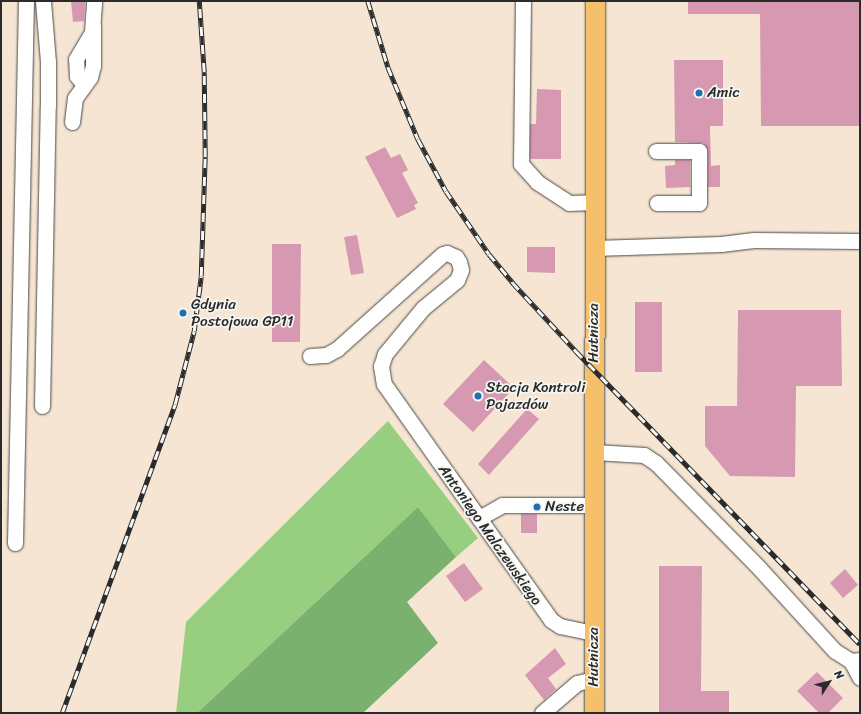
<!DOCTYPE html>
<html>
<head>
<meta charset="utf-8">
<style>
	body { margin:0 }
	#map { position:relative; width:861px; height:714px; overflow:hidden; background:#f5e5d2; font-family:Sriracha,sans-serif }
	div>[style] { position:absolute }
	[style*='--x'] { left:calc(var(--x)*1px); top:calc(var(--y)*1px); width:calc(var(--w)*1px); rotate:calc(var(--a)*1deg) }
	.green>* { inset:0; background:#98ce7f }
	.forest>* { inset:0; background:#7ab16e }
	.building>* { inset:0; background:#d699b1 }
	.roads { filter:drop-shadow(0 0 1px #494744) drop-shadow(0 0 1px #494744) }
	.minor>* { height:15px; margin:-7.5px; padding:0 7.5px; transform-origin:7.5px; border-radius:7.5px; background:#fff }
	.major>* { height:19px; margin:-9.5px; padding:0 9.5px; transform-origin:9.5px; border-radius:9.5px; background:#f6c06b }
	.rail>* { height:4.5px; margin-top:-2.25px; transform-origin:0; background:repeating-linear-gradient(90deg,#f6f6f2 0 9px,#2b2b2b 0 18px); box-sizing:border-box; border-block:1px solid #2b2b2b }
	.dots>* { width:11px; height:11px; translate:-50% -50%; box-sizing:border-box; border:2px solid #f6f6f2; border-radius:50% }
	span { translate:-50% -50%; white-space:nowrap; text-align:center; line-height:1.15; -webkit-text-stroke:3.5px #f6f6f2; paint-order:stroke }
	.poi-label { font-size:15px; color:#2b2b2b }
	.left { translate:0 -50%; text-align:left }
	.street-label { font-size:15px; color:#2b2b2b }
	.frame { position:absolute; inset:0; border:2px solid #2b2b2b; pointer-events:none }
	.north { position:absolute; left:809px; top:662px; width:40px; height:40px; -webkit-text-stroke:3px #f6f6f2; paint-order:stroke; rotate:54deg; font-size:11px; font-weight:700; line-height:16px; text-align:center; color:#2b2b2b }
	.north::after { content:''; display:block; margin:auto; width:14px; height:18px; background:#2b2b2b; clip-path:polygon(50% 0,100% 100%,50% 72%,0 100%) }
</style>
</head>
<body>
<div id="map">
	<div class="green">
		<div style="clip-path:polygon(388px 421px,478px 538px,456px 557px,418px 507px,197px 713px,176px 713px,186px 622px)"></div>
	</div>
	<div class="forest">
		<div style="clip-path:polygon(418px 507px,456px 557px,407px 602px,438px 643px,363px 713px,197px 713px)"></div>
	</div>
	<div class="building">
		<div style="clip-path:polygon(71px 1px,85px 1px,84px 21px,73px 22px)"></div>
		<div style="clip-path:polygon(688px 1px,860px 1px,860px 126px,761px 126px,760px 14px,688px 14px)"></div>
		<div style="clip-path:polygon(674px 60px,723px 60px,723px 126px,710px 126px,711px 166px,720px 165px,720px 187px,708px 187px,708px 151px,704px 143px,675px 142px)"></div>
		<div style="clip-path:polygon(537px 89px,561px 90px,561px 159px,530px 159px,530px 124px,536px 124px)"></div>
		<div style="clip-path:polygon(385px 147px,391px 158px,400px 154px,408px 170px,402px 173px,418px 203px,414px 205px,416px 209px,397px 218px,365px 157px)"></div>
		<div style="clip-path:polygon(675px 160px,690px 160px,690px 187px,666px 188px,665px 166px,675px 165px)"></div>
		<div style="clip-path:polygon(357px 235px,364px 273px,351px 275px,344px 237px)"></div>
		<div style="clip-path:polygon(272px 244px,301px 244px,300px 342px,272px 342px)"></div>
		<div style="clip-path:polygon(527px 247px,555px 247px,555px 273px,527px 272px)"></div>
		<div style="clip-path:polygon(635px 302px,662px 302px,662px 372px,635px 372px)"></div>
		<div style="clip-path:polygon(738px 310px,841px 310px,842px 386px,796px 386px,795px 477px,730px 476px,705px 446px,705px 406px,737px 406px)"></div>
		<div style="clip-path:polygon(484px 360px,514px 388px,473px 432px,443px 404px)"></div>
		<div style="clip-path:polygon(527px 409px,539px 419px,489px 475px,478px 464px)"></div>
		<div style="clip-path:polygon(521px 514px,537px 514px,537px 533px,521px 533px)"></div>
		<div style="clip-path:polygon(464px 563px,483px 589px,465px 602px,446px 576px)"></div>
		<div style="clip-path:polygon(659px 566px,702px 566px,701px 691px,729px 691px,729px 713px,659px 713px)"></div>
		<div style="clip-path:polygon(845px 569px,858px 585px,843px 598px,830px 583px)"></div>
		<div style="clip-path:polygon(555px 648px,566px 664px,548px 678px,556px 689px,544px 700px,525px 675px)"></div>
		<div style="clip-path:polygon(817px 672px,843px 698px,828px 713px,819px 713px,797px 691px)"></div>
	</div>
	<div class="roads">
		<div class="minor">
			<div style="--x:523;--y:1;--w:163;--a:90.7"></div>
			<div style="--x:521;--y:164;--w:24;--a:48"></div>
			<div style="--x:537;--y:182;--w:38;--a:33"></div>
			<div style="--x:569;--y:203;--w:25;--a:-2"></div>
			<div style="--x:84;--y:85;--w:11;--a:-128"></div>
			<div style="--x:77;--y:76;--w:17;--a:-93"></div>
			<div style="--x:76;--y:59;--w:31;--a:-59"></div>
			<div style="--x:92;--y:32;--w:31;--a:-86"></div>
			<div style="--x:72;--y:122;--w:24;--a:-83"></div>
			<div style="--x:75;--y:98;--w:26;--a:-54"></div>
			<div style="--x:90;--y:77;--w:11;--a:-75"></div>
			<div style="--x:93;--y:66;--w:40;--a:-90"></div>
			<div style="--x:656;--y:151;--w:43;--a:0"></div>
			<div style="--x:699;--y:151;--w:52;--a:90"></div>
			<div style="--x:699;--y:203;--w:42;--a:180"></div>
			<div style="--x:594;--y:248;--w:127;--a:-1.8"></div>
			<div style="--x:721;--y:244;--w:33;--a:-7"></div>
			<div style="--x:754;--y:240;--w:106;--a:0.5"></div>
			<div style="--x:310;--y:356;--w:16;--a:-4"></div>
			<div style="--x:326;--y:355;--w:13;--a:-29"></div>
			<div style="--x:337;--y:349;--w:142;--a:-41.9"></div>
			<div style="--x:443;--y:254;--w:4;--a:-14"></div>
			<div style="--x:447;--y:253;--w:10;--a:24"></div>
			<div style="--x:456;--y:257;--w:6;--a:59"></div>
			<div style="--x:459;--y:262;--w:8;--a:76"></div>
			<div style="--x:461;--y:270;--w:11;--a:112"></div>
			<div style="--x:457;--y:280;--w:44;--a:140.5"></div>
			<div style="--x:423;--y:308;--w:60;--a:129.6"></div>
			<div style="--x:385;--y:354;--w:13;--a:108"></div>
			<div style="--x:381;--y:366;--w:18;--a:81"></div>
			<div style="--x:384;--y:384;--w:289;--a:54.7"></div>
			<div style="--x:551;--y:620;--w:11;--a:34"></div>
			<div style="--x:560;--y:626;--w:35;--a:12"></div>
			<div style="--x:42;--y:406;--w:300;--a:-88.9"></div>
			<div style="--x:48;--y:106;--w:44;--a:-90"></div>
			<div style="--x:48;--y:62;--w:61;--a:-94.7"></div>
			<div style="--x:594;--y:452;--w:50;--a:3.4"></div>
			<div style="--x:644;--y:455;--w:14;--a:34"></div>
			<div style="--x:656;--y:463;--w:148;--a:45.5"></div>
			<div style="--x:760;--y:569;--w:111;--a:47.6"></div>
			<div style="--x:835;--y:651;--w:19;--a:32"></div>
			<div style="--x:851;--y:661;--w:9;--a:-6"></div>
			<div style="--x:479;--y:518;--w:26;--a:-29"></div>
			<div style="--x:502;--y:505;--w:93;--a:0"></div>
			<div style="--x:15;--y:543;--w:542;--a:-88.84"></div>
			<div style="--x:851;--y:661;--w:19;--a:62"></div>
			<div style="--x:542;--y:713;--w:46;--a:-40.6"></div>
			<div style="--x:577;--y:683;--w:17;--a:-13"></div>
		</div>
		<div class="major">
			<div style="--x:594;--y:713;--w:712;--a:-89.92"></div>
		</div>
	</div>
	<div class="rail">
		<div style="--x:368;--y:1;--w:69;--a:73.1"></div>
		<div style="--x:388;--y:67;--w:78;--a:67.4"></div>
		<div style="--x:418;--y:139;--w:59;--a:61.7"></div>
		<div style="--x:446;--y:191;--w:76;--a:55.7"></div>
		<div style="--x:489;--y:254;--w:38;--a:50"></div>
		<div style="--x:513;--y:283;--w:93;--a:47.2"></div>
		<div style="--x:576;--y:351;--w:408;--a:45.9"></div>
		<div style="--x:62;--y:713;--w:329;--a:-69.9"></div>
		<div style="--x:175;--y:404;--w:75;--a:-75.4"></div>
		<div style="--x:194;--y:331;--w:55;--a:-82.7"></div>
		<div style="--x:201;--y:276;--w:119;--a:-88.1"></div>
		<div style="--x:205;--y:157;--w:85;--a:-90.7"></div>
		<div style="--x:204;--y:72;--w:71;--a:-94"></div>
	</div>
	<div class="dots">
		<div style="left:699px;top:93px;background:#1f6fb2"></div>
		<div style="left:183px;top:313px;background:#1f6fb2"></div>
		<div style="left:478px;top:396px;background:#1f6fb2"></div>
		<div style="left:537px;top:507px;background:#1f6fb2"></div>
	</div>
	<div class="poi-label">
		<span class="left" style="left:707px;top:93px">Amic</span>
		<span class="left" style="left:191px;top:313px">Gdynia<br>Postojowa GP11</span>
		<span class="left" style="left:486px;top:396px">Stacja Kontroli<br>Pojazdów</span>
		<span class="left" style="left:545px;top:507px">Neste</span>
	</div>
	<div class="street-label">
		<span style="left:594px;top:333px;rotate:-90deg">Hutnicza</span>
		<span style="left:490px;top:535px;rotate:55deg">Antoniego Malczewskiego</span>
		<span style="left:594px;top:657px;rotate:-90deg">Hutnicza</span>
	</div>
	<div class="frame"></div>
	<div class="north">N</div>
</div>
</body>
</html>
